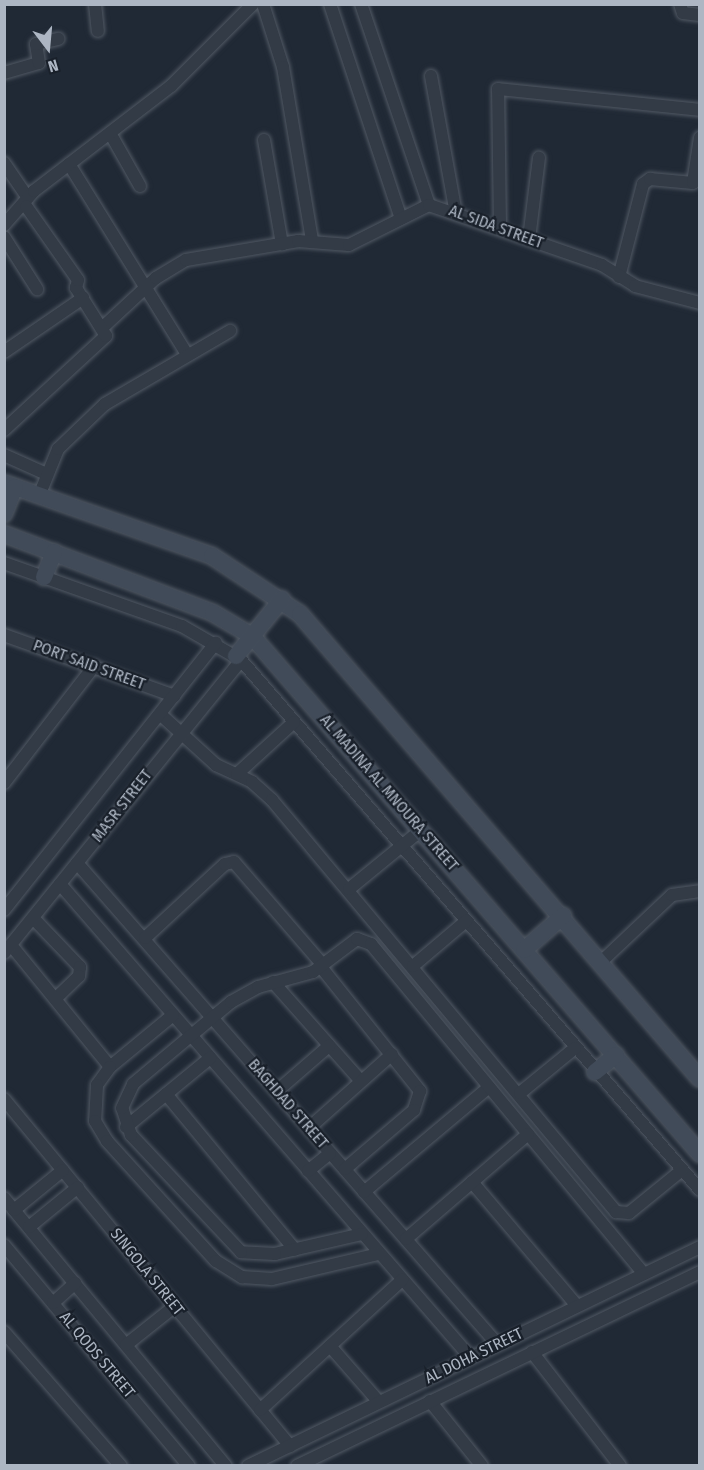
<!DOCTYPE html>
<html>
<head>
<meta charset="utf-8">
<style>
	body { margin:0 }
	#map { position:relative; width:704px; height:1470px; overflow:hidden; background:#202935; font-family:"Fira Sans Condensed",sans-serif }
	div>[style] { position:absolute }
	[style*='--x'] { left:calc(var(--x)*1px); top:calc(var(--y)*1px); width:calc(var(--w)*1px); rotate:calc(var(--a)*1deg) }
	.roads { filter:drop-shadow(0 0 2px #515964) drop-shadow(0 0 2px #515964) }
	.minor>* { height:12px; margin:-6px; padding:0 6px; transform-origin:6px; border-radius:6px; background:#333b46 }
	.secondary>* { height:16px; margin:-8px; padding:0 8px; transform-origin:8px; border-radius:8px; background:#414b59 }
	span { translate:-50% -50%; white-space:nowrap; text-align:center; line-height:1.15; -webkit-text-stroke:4.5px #19202a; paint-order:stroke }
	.street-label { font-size:16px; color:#adb6c3 }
	.frame { position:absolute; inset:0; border:6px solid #adb6c3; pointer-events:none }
	.north { position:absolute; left:18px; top:18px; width:60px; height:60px; -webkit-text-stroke:4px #19202a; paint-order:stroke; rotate:164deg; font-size:16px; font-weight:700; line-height:24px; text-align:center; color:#adb6c3 }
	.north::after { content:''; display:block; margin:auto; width:21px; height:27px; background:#adb6c3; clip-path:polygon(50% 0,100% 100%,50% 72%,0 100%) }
</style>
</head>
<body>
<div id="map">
	<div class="roads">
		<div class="minor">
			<div style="--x:95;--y:4;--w:27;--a:84"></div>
			<div style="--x:263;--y:4;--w:66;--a:72.4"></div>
			<div style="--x:283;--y:67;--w:176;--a:80.5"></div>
			<div style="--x:330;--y:4;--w:226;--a:71.7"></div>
			<div style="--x:361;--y:4;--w:212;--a:71.3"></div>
			<div style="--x:680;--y:4;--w:9;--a:72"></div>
			<div style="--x:683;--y:13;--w:17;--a:7"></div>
			<div style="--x:4;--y:73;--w:36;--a:-16"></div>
			<div style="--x:39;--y:63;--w:19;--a:-99"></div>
			<div style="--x:36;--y:44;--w:23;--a:-13"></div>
			<div style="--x:431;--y:76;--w:139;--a:79.7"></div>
			<div style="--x:110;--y:133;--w:61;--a:60.5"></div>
			<div style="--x:264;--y:140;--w:106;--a:80.2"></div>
			<div style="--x:4;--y:163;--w:42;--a:55.6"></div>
			<div style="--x:69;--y:164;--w:224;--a:58.2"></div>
			<div style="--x:4;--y:225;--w:45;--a:-48.6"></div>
			<div style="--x:34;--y:191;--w:173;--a:-37.5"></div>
			<div style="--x:171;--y:86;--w:116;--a:-45"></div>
			<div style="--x:500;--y:228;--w:139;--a:-90.8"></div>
			<div style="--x:498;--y:89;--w:203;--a:5.9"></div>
			<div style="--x:4;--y:237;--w:62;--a:57.6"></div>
			<div style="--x:529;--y:239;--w:82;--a:-83"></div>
			<div style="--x:619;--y:277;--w:96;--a:-75.5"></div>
			<div style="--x:643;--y:184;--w:9;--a:-36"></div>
			<div style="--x:650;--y:179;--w:43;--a:5.3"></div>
			<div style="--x:693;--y:183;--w:46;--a:-81.2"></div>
			<div style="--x:102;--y:328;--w:74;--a:-42.8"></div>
			<div style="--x:156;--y:278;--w:35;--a:-31"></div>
			<div style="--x:186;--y:260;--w:114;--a:-9.6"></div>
			<div style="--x:298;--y:241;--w:51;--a:4.5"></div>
			<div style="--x:349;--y:245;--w:89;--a:-26.6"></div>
			<div style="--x:429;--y:205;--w:183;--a:19.1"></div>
			<div style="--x:602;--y:265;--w:39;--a:32"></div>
			<div style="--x:635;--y:286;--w:67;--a:14.7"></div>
			<div style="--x:4;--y:352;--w:96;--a:-34.4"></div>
			<div style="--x:4;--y:430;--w:139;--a:-42.7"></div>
			<div style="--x:106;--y:336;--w:57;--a:-122"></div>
			<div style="--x:76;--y:288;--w:8;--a:-76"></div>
			<div style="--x:78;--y:280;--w:90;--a:-125.1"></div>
			<div style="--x:4;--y:455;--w:44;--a:24.2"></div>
			<div style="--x:39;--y:496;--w:51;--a:-68"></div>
			<div style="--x:58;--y:449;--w:65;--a:-43.8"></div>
			<div style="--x:105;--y:404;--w:145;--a:-30.3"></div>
			<div style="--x:4;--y:563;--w:189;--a:19.5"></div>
			<div style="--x:182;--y:626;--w:68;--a:30"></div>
			<div style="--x:241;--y:660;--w:701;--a:49.11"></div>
			<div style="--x:4;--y:635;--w:181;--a:19.7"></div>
			<div style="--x:160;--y:714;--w:76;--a:42.3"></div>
			<div style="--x:216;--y:765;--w:40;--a:25"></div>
			<div style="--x:252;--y:782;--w:27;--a:42"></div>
			<div style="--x:272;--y:800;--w:537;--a:50.14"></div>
			<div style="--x:616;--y:1212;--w:13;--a:4"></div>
			<div style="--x:629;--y:1213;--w:68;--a:-39.1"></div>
			<div style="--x:237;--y:774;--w:77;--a:-42.4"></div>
			<div style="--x:4;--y:783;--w:148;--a:-52.4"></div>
			<div style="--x:77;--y:863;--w:640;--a:48.86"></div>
			<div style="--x:60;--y:884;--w:627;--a:49.07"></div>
			<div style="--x:349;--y:889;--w:93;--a:-39.3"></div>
			<div style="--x:4;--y:910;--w:341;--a:-51.6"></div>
			<div style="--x:33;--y:918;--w:68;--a:46.2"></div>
			<div style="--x:80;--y:967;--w:9;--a:96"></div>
			<div style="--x:79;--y:976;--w:33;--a:136"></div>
			<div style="--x:145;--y:938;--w:109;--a:-42.8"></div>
			<div style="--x:225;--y:864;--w:9;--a:-13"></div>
			<div style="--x:234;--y:862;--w:136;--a:49.2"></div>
			<div style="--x:11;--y:945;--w:157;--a:50.9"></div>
			<div style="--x:4;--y:953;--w:377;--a:-51"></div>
			<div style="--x:602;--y:961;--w:96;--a:-43.3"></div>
			<div style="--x:672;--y:895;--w:28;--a:-8"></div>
			<div style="--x:413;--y:966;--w:70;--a:-40.3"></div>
			<div style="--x:321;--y:967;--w:159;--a:51.4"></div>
			<div style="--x:420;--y:1091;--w:20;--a:108"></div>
			<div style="--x:414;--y:1110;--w:91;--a:139.5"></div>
			<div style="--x:273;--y:982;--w:132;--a:48.4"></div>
			<div style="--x:173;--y:1015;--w:82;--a:140.5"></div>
			<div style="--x:110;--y:1067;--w:22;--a:126"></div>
			<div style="--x:97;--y:1085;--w:36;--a:93"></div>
			<div style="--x:95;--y:1121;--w:23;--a:59"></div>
			<div style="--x:107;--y:1141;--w:162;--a:47.8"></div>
			<div style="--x:216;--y:1261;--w:31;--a:32"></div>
			<div style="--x:242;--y:1277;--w:30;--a:4"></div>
			<div style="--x:272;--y:1279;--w:110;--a:-13.2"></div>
			<div style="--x:277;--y:1091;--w:69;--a:-40.9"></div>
			<div style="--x:520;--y:1093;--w:71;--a:-39.3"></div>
			<div style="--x:166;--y:1094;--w:202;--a:50.4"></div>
			<div style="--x:4;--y:1099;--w:450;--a:50.5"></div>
			<div style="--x:126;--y:1127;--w:109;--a:-39.4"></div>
			<div style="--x:309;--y:1128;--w:111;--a:-41.7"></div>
			<div style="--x:308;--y:1171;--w:28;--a:-39"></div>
			<div style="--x:472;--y:1182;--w:162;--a:49.7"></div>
			<div style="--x:364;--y:1192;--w:163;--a:-40"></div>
			<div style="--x:4;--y:1198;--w:348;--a:50.4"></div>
			<div style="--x:14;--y:1210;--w:63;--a:-39.2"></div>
			<div style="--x:29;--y:1227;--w:63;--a:-39.2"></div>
			<div style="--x:362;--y:1234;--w:89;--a:167.1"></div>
			<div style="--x:275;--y:1254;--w:34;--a:-177"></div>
			<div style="--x:241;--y:1252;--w:161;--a:-133.2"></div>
			<div style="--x:131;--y:1135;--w:28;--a:-108"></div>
			<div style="--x:122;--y:1108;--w:26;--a:-65"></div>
			<div style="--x:133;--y:1084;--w:128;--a:-39.9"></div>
			<div style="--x:231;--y:1002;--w:31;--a:-29"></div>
			<div style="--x:258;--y:987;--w:57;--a:-15.3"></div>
			<div style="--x:313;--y:972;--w:55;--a:-36.9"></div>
			<div style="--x:357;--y:939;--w:15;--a:20"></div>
			<div style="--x:371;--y:944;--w:428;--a:50.4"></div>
			<div style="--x:406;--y:1239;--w:161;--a:-40.7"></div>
			<div style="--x:4;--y:1245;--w:288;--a:50.1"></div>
			<div style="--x:53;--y:1303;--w:30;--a:-42"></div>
			<div style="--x:4;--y:1332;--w:178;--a:48.9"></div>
			<div style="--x:126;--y:1345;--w:63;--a:-38.5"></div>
			<div style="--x:330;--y:1346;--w:74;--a:48.8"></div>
			<div style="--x:532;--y:1352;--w:144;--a:52.3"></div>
			<div style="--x:430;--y:1401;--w:83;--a:51.3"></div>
			<div style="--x:260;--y:1410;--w:193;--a:-42.5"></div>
			<div style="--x:248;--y:1466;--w:502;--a:-25.85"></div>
			<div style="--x:297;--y:1466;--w:447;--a:-25.7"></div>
		</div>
		<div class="secondary">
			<div style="--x:4;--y:483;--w:220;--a:19.3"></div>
			<div style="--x:212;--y:556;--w:105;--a:33.4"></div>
			<div style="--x:300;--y:614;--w:613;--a:49.3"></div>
			<div style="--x:4;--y:514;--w:29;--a:-68"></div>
			<div style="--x:4;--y:534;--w:223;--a:20.7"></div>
			<div style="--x:213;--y:613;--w:45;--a:30.5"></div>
			<div style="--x:252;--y:636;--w:685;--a:49.14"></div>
			<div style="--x:44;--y:577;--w:27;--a:-68"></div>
			<div style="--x:236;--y:656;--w:73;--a:-51.1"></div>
			<div style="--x:524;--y:950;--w:52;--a:-41.1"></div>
			<div style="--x:595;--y:1072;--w:27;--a:-39"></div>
		</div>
	</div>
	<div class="street-label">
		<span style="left:496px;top:227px;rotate:20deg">AL SIDA STREET</span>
		<span style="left:89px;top:665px;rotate:20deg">PORT SAID STREET</span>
		<span style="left:389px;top:793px;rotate:49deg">AL MADINA AL MNOURA STREET</span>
		<span style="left:122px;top:806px;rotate:-52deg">MASR STREET</span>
		<span style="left:288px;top:1104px;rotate:49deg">BAGHDAD STREET</span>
		<span style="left:147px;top:1272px;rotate:51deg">SINGOLA STREET</span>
		<span style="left:97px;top:1355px;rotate:50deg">AL QODS STREET</span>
		<span style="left:474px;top:1356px;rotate:-26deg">AL DOHA STREET</span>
	</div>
	<div class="frame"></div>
	<div class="north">N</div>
</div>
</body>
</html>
